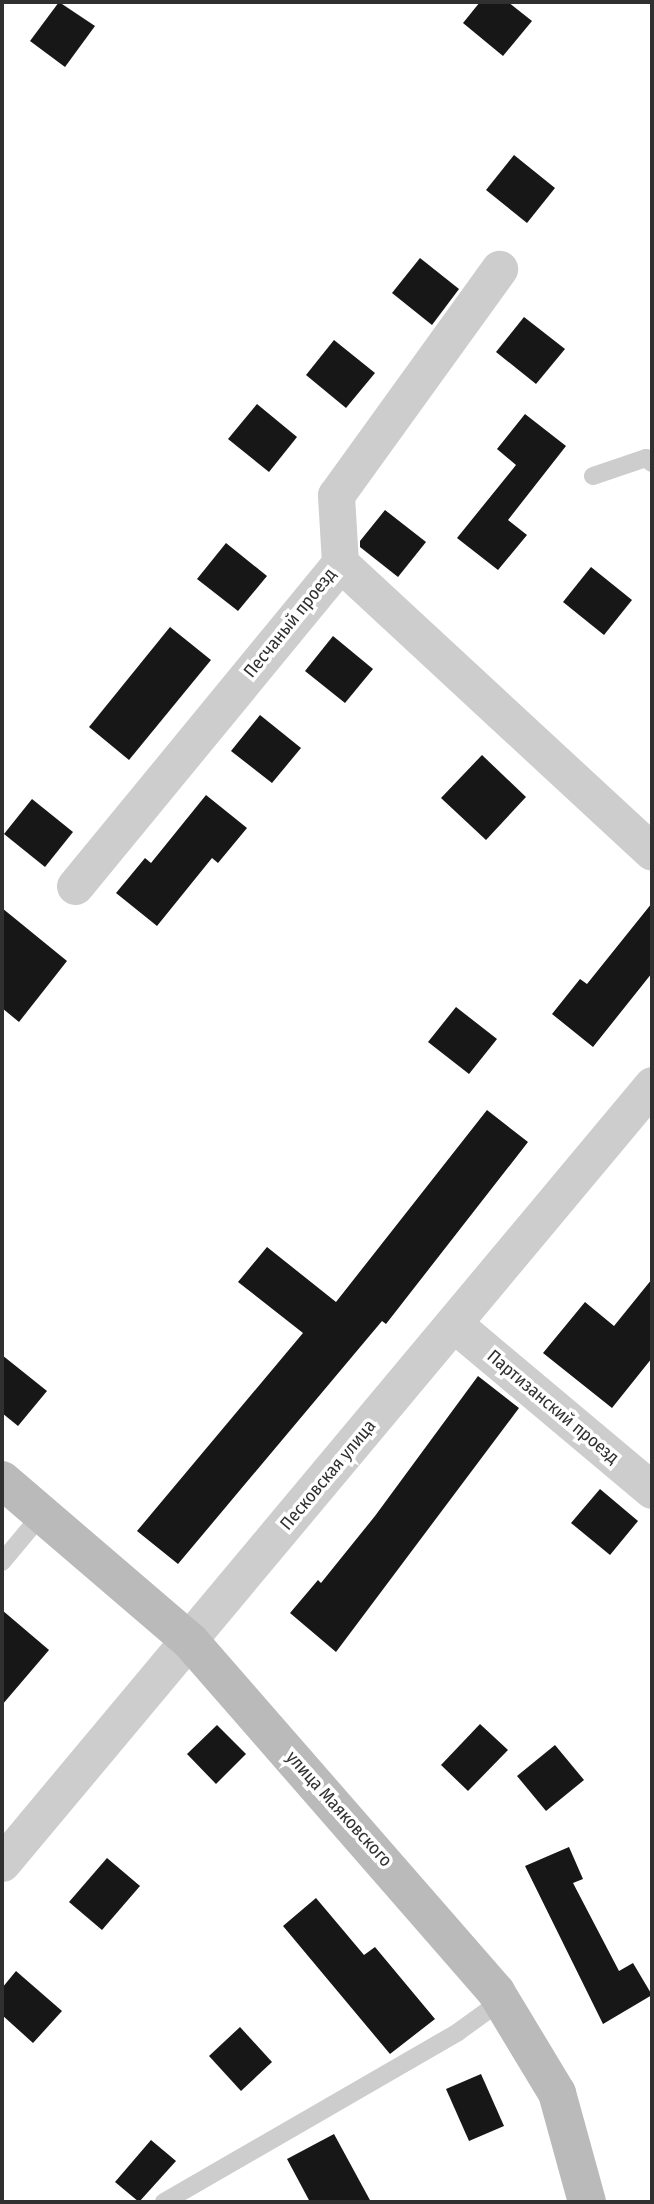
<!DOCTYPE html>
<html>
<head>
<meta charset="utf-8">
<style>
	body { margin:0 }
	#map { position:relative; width:654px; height:2204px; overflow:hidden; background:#fff; font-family:"Fira Sans Condensed",sans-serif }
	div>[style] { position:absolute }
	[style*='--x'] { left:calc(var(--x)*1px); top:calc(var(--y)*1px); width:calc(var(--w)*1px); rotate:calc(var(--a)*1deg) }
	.building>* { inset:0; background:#171717 }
	.lane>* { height:18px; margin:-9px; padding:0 9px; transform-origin:9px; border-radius:9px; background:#cdcdcd }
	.street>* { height:37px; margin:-18.5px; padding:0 18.5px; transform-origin:18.5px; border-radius:18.5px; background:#cdcdcd }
	.secondary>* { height:38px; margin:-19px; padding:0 19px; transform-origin:19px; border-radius:19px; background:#bababa }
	span { translate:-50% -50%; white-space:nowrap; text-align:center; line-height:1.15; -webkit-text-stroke:7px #fff; paint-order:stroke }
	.street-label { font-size:18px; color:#303030 }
	.frame { position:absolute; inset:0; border:4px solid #303030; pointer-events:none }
</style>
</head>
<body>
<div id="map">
	<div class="building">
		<div style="clip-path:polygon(59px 2px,95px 26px,65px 67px,30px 41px)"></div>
		<div style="clip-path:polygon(480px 2px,508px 2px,532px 21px,503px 56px,463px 23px)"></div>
		<div style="clip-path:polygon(514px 155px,555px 188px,527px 223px,486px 190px)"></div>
		<div style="clip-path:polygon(420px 258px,459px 289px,432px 325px,392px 293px)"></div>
		<div style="clip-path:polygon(524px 317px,565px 349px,536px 384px,496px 352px)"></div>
		<div style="clip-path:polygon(334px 340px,375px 373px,346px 408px,306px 375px)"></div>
		<div style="clip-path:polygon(257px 404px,297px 437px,269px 472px,228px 439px)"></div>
		<div style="clip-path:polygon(525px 414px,566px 446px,508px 520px,527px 535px,498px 570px,457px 538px,516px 465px,497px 449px)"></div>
		<div style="clip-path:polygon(385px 510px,426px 542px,398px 577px,360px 547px,360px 541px)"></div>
		<div style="clip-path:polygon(226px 543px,267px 576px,238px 611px,197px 579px)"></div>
		<div style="clip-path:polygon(591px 567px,632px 600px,604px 635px,563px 602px)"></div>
		<div style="clip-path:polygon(170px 627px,211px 660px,129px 760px,89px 727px)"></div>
		<div style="clip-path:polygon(333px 636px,373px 669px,345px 703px,305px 671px)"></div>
		<div style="clip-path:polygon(260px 715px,301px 748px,272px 783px,231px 751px)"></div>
		<div style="clip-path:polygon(482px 755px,526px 797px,486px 840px,441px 798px)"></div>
		<div style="clip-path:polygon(206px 795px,247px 828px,218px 863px,212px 858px,157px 926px,116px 893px,145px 858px,151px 863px)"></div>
		<div style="clip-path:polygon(32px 799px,73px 832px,45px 867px,4px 834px)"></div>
		<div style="clip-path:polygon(652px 903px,652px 973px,593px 1047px,552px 1014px,580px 979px,587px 984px)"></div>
		<div style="clip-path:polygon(2px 908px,67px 961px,19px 1022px,2px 1008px)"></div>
		<div style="clip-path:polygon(456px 1007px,497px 1039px,469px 1074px,428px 1042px)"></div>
		<div style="clip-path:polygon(487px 1110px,528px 1142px,386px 1324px,382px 1321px,178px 1564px,137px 1531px,303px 1333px,238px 1282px,267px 1247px,336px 1302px)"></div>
		<div style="clip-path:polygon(652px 1279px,652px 1358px,612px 1408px,543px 1353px,585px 1302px,614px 1326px)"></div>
		<div style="clip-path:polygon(2px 1355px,47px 1391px,18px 1426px,2px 1413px)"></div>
		<div style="clip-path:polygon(478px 1376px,519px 1408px,336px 1652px,290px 1613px,318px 1580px,321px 1583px,375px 1516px)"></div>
		<div style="clip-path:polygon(600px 1489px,638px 1521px,610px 1555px,571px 1523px)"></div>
		<div style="clip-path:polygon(2px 1610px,49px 1650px,2px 1705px)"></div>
		<div style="clip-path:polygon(480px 1724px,508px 1750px,468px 1791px,441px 1765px)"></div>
		<div style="clip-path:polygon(217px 1725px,246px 1754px,216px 1784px,187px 1754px)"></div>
		<div style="clip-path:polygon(555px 1745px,584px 1780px,546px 1811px,517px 1776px)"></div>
		<div style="clip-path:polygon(569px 1847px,583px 1879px,573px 1883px,619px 1971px,633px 1963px,652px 1995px,603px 2024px,525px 1866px)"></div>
		<div style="clip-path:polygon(107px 1858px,140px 1886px,102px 1930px,69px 1902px)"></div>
		<div style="clip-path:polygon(316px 1898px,364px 1955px,375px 1947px,435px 2019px,390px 2054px,283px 1926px)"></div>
		<div style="clip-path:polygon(16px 1971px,62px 2011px,33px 2043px,2px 2015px,2px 1988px)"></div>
		<div style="clip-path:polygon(240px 2027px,272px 2062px,241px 2091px,209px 2056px)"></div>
		<div style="clip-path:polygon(481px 2074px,504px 2126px,469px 2141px,446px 2089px)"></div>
		<div style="clip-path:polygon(334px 2134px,371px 2202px,310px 2202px,287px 2159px)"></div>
		<div style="clip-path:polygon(151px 2140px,176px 2161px,139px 2202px,115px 2182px)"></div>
	</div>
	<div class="lane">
		<div style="--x:593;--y:476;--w:56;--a:-18.8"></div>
		<div style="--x:646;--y:458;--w:8;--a:40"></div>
		<div style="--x:2;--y:1562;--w:62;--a:-50.2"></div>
		<div style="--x:164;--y:2202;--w:340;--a:-30"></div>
		<div style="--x:458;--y:2032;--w:53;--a:-35.8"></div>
	</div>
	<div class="street">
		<div style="--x:340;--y:563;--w:425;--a:42.8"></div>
		<div style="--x:75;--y:886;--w:418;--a:-50.6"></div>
		<div style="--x:340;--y:563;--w:68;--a:-93.4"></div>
		<div style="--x:336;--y:495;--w:279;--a:-54.2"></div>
		<div style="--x:454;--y:1324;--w:258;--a:40"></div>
		<div style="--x:2;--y:1863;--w:1014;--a:-50.12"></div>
	</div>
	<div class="secondary">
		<div style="--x:2;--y:1480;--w:248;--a:40.6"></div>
		<div style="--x:190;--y:1641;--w:466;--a:48.9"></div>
		<div style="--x:496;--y:1992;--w:118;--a:58.9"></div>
		<div style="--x:557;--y:2093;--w:113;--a:74.6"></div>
	</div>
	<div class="street-label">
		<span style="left:290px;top:623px;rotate:-51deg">Песчаный проезд</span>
		<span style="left:553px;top:1407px;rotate:40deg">Партизанский проезд</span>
		<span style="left:328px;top:1475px;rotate:-50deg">Песковская улица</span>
		<span style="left:339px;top:1809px;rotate:48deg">улица Маяковского</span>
	</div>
	<div class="frame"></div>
</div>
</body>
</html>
